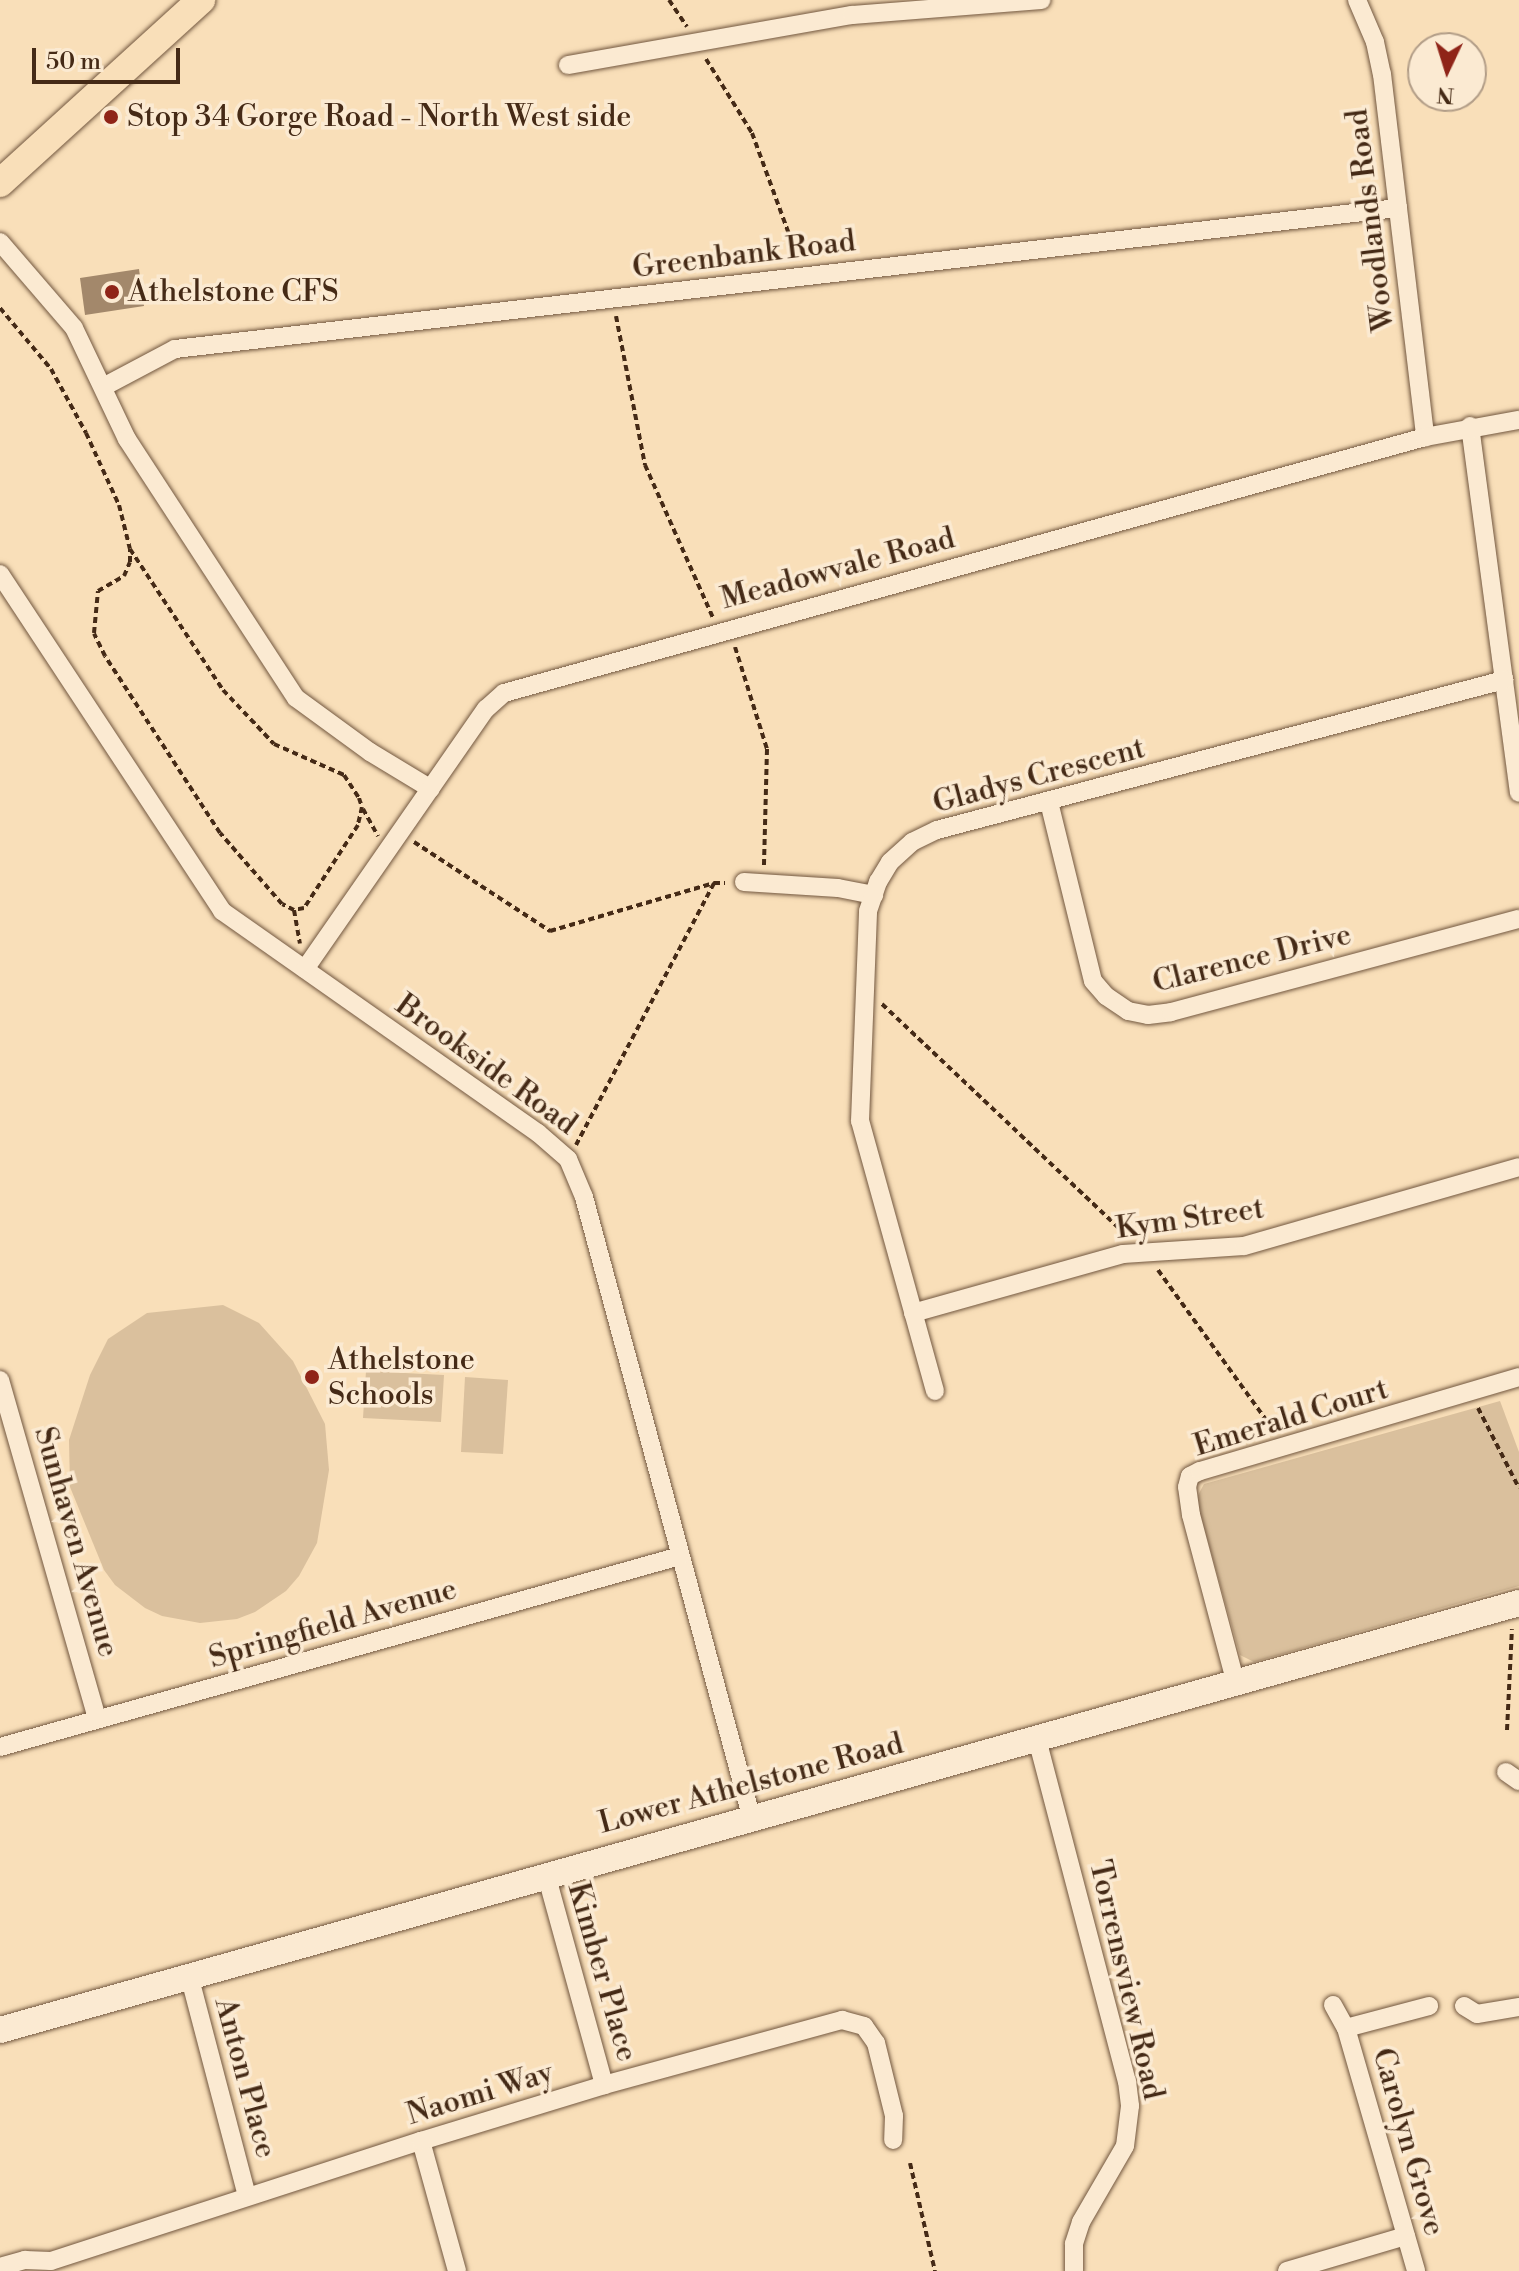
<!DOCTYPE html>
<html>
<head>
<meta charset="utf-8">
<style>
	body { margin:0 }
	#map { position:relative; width:1519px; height:2271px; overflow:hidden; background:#f9dfb9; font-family:"Libre Bodoni",serif }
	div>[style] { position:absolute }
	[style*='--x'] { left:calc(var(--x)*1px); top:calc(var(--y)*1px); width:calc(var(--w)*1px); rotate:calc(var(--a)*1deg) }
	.green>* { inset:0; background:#dac09d }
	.building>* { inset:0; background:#a3886b }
	.path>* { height:4px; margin-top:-2px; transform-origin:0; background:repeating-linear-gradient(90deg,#452a16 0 6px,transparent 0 10px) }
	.roads { filter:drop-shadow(0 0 2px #72573f) drop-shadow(0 0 2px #72573f) }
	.street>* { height:18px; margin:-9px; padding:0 9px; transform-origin:9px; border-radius:9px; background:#fbead2 }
	.secondary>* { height:26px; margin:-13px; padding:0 13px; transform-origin:13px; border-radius:13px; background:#fbead2 }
	.primary>* { height:28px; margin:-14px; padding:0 14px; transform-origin:14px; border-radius:14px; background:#f9dfb9 }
	.dots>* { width:22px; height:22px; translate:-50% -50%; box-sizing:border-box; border:4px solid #fbead2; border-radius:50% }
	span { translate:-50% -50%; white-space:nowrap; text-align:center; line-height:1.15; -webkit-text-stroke:7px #fbead2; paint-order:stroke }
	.poi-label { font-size:30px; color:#452a16 }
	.left { translate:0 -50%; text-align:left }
	.street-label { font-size:30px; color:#452a16 }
	.north { position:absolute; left:1407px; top:32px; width:80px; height:80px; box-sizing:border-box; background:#fbead2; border:2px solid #b29d87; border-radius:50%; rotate:184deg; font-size:22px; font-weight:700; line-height:32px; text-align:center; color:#452a16 }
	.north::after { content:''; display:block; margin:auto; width:28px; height:36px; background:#8f2418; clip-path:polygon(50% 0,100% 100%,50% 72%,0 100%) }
	.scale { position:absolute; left:32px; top:48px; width:148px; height:36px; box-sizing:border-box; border:4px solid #452a16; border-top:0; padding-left:10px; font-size:24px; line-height:28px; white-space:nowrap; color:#452a16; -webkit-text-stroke:6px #fbead2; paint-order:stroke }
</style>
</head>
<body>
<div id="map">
	<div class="green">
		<div style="clip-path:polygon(223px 1305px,259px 1323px,293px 1361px,325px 1424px,329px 1470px,317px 1543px,299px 1576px,286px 1591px,255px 1612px,237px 1619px,200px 1623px,162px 1616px,145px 1608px,115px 1585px,104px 1570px,70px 1487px,69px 1440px,90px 1375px,108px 1339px,147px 1313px)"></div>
		<div style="clip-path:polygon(366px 1371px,444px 1375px,441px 1422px,363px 1418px)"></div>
		<div style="clip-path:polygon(465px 1377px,508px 1380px,503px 1454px,461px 1452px)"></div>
		<div style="clip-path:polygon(1500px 1401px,1519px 1452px,1519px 1586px,1254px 1662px,1240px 1655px,1196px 1499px,1204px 1484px)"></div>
	</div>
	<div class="building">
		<div style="clip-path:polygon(139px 269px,144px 306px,85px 315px,80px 278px)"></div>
	</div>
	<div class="path">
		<div style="--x:669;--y:0;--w:32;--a:56"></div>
		<div style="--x:706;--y:59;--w:87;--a:58.1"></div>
		<div style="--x:752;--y:133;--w:134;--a:69.9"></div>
		<div style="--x:0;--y:308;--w:80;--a:50.1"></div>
		<div style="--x:51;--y:369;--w:73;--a:61.3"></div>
		<div style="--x:86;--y:433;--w:79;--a:65.4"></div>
		<div style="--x:119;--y:505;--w:45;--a:76"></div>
		<div style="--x:130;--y:549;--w:169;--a:56.6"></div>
		<div style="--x:223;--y:690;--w:74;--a:46.6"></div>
		<div style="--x:274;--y:744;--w:77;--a:23.9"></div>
		<div style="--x:344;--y:775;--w:27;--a:57"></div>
		<div style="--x:359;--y:798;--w:9;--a:72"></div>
		<div style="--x:362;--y:807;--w:18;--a:103"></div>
		<div style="--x:358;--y:825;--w:99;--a:123"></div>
		<div style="--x:304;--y:908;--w:10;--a:169"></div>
		<div style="--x:294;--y:910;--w:13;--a:-153"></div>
		<div style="--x:282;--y:904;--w:94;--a:-131.1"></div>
		<div style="--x:220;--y:833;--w:211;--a:-123"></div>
		<div style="--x:105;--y:656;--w:25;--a:-116"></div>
		<div style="--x:94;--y:633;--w:42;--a:-84.6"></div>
		<div style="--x:98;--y:591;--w:30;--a:-30"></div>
		<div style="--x:124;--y:576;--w:15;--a:-67"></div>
		<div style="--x:130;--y:562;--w:13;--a:-90"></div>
		<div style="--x:616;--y:316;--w:152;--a:79"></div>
		<div style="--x:645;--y:465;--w:167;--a:66"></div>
		<div style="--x:735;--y:647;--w:107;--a:72.6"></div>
		<div style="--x:767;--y:749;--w:116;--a:91.5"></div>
		<div style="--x:363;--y:809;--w:31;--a:61"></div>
		<div style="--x:414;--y:842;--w:163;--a:33.2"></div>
		<div style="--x:550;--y:931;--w:171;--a:-16.3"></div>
		<div style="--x:294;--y:910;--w:34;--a:80"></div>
		<div style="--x:882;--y:1004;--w:339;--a:43.4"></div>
		<div style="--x:576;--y:1145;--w:296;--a:-62.2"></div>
		<div style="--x:714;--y:883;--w:11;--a:0"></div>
		<div style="--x:1158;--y:1270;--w:200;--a:54.2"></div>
		<div style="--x:1478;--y:1408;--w:90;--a:62.9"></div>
		<div style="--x:1507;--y:1730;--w:101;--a:-87.2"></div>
		<div style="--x:910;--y:2163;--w:111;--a:77"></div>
	</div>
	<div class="roads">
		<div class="street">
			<div style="--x:1357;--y:0;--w:46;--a:66.8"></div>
			<div style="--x:1375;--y:42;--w:33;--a:78"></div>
			<div style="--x:1382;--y:74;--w:366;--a:83.2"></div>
			<div style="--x:568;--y:65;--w:288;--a:-10"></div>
			<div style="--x:852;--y:15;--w:190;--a:-4.5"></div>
			<div style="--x:0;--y:242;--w:113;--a:49.3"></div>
			<div style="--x:74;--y:328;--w:123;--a:64.5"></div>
			<div style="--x:127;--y:439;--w:309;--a:56.9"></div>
			<div style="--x:296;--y:698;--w:92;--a:36.1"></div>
			<div style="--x:370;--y:752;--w:71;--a:31.2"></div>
			<div style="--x:105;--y:386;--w:79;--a:-27.9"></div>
			<div style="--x:175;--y:349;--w:1231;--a:-6.58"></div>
			<div style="--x:1470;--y:426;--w:370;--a:82.4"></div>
			<div style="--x:0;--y:574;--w:404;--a:56.6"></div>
			<div style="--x:222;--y:911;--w:386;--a:35.1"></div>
			<div style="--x:538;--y:1133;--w:40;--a:41"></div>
			<div style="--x:568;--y:1159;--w:41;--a:67.2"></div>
			<div style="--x:584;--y:1197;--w:641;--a:74.9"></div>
			<div style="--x:1049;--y:802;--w:184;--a:76.2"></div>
			<div style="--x:1093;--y:981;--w:20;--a:49"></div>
			<div style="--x:1106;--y:996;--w:27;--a:34"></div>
			<div style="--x:1128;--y:1011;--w:20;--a:11"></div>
			<div style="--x:1148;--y:1015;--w:23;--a:-7"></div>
			<div style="--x:1171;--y:1012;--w:360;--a:-15"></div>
			<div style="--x:744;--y:882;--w:94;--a:3.7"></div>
			<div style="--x:838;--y:888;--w:37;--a:11"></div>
			<div style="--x:305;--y:969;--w:317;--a:-55.2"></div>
			<div style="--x:486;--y:709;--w:24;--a:-42"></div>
			<div style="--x:504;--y:693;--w:956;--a:-15.53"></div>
			<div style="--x:1425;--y:437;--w:96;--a:-10.3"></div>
			<div style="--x:913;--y:1313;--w:218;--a:-15.7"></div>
			<div style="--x:1123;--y:1254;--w:121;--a:-3.8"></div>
			<div style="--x:1244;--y:1246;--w:286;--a:-16"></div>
			<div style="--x:0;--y:1380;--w:353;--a:74"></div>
			<div style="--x:935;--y:1391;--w:280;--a:-105.5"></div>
			<div style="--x:860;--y:1121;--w:210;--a:-87.8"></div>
			<div style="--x:868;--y:911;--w:31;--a:-71"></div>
			<div style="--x:878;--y:882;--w:23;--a:-59"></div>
			<div style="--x:890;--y:862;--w:30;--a:-42"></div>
			<div style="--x:912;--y:842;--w:28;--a:-26"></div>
			<div style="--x:937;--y:830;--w:587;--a:-14.82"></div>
			<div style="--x:1236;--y:1684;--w:175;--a:-104.9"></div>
			<div style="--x:1191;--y:1515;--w:28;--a:-98"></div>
			<div style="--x:1187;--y:1487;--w:11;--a:-75"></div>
			<div style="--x:1190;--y:1476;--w:11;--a:-27"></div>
			<div style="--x:1200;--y:1471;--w:333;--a:-16.4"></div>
			<div style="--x:1037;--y:1739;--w:354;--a:75.3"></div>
			<div style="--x:1127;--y:2081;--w:25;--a:83"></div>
			<div style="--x:1130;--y:2106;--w:40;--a:97.1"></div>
			<div style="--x:1125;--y:2146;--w:88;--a:120.1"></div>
			<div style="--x:1081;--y:2222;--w:23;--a:108"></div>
			<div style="--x:1074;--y:2244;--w:27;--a:90"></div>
			<div style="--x:0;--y:1747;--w:706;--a:-15.69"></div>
			<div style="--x:1506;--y:1772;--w:16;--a:35"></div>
			<div style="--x:546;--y:1874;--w:219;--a:74.6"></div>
			<div style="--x:189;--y:1975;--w:228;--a:75.3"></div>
			<div style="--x:1333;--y:2005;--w:26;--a:61"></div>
			<div style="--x:1346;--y:2028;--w:253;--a:73.9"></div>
			<div style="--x:1464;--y:2006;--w:15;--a:32"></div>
			<div style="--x:1477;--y:2014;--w:43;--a:-9.5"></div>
			<div style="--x:1346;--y:2028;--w:86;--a:-14.8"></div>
			<div style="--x:421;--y:2141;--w:135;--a:74.5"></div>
			<div style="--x:0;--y:2267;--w:26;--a:-16"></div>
			<div style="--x:25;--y:2260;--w:26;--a:2"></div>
			<div style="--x:51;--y:2261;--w:389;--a:-18"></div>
			<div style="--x:421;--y:2141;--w:191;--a:-17"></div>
			<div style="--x:604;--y:2085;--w:247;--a:-15.3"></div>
			<div style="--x:842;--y:2020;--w:23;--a:15"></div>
			<div style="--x:864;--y:2026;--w:21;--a:55"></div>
			<div style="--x:876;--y:2043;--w:75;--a:76.1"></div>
			<div style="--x:894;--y:2116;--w:24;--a:92"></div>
			<div style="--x:1287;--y:2271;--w:124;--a:-16.4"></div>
		</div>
		<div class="secondary">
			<div style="--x:0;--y:2030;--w:1578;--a:-15.7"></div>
		</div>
		<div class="primary">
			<div style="--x:0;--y:183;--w:272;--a:-42.3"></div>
		</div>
	</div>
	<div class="dots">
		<div style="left:111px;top:117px;background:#8f2418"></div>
		<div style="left:112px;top:292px;background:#8f2418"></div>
		<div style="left:312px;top:1377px;background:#8f2418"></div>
	</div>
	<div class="poi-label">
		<span class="left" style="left:127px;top:117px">Stop 34 Gorge Road - North West side</span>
		<span class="left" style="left:128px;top:292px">Athelstone CFS</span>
		<span class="left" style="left:328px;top:1377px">Athelstone<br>Schools</span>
	</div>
	<div class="street-label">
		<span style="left:1371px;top:220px;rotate:-97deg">Woodlands Road</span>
		<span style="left:744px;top:255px;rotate:-7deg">Greenbank Road</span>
		<span style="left:838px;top:569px;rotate:-15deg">Meadowvale Road</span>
		<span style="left:1039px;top:776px;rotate:-15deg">Gladys Crescent</span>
		<span style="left:1252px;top:959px;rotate:-14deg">Clarence Drive</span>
		<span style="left:486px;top:1065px;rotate:36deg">Brookside Road</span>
		<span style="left:1190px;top:1219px;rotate:-8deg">Kym Street</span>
		<span style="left:1291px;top:1418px;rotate:-17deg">Emerald Court</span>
		<span style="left:76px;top:1542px;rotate:74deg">Sunhaven Avenue</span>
		<span style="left:333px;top:1624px;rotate:-16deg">Springfield Avenue</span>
		<span style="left:751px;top:1784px;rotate:-15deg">Lower Athelstone Road</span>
		<span style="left:602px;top:1972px;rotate:74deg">Kimber Place</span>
		<span style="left:1126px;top:1980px;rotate:77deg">Torrensview Road</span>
		<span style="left:245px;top:2078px;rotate:75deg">Anton Place</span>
		<span style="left:480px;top:2094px;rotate:-17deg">Naomi Way</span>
		<span style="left:1408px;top:2142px;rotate:74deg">Carolyn Grove</span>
	</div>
	<div class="north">N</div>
	<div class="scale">50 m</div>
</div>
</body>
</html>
